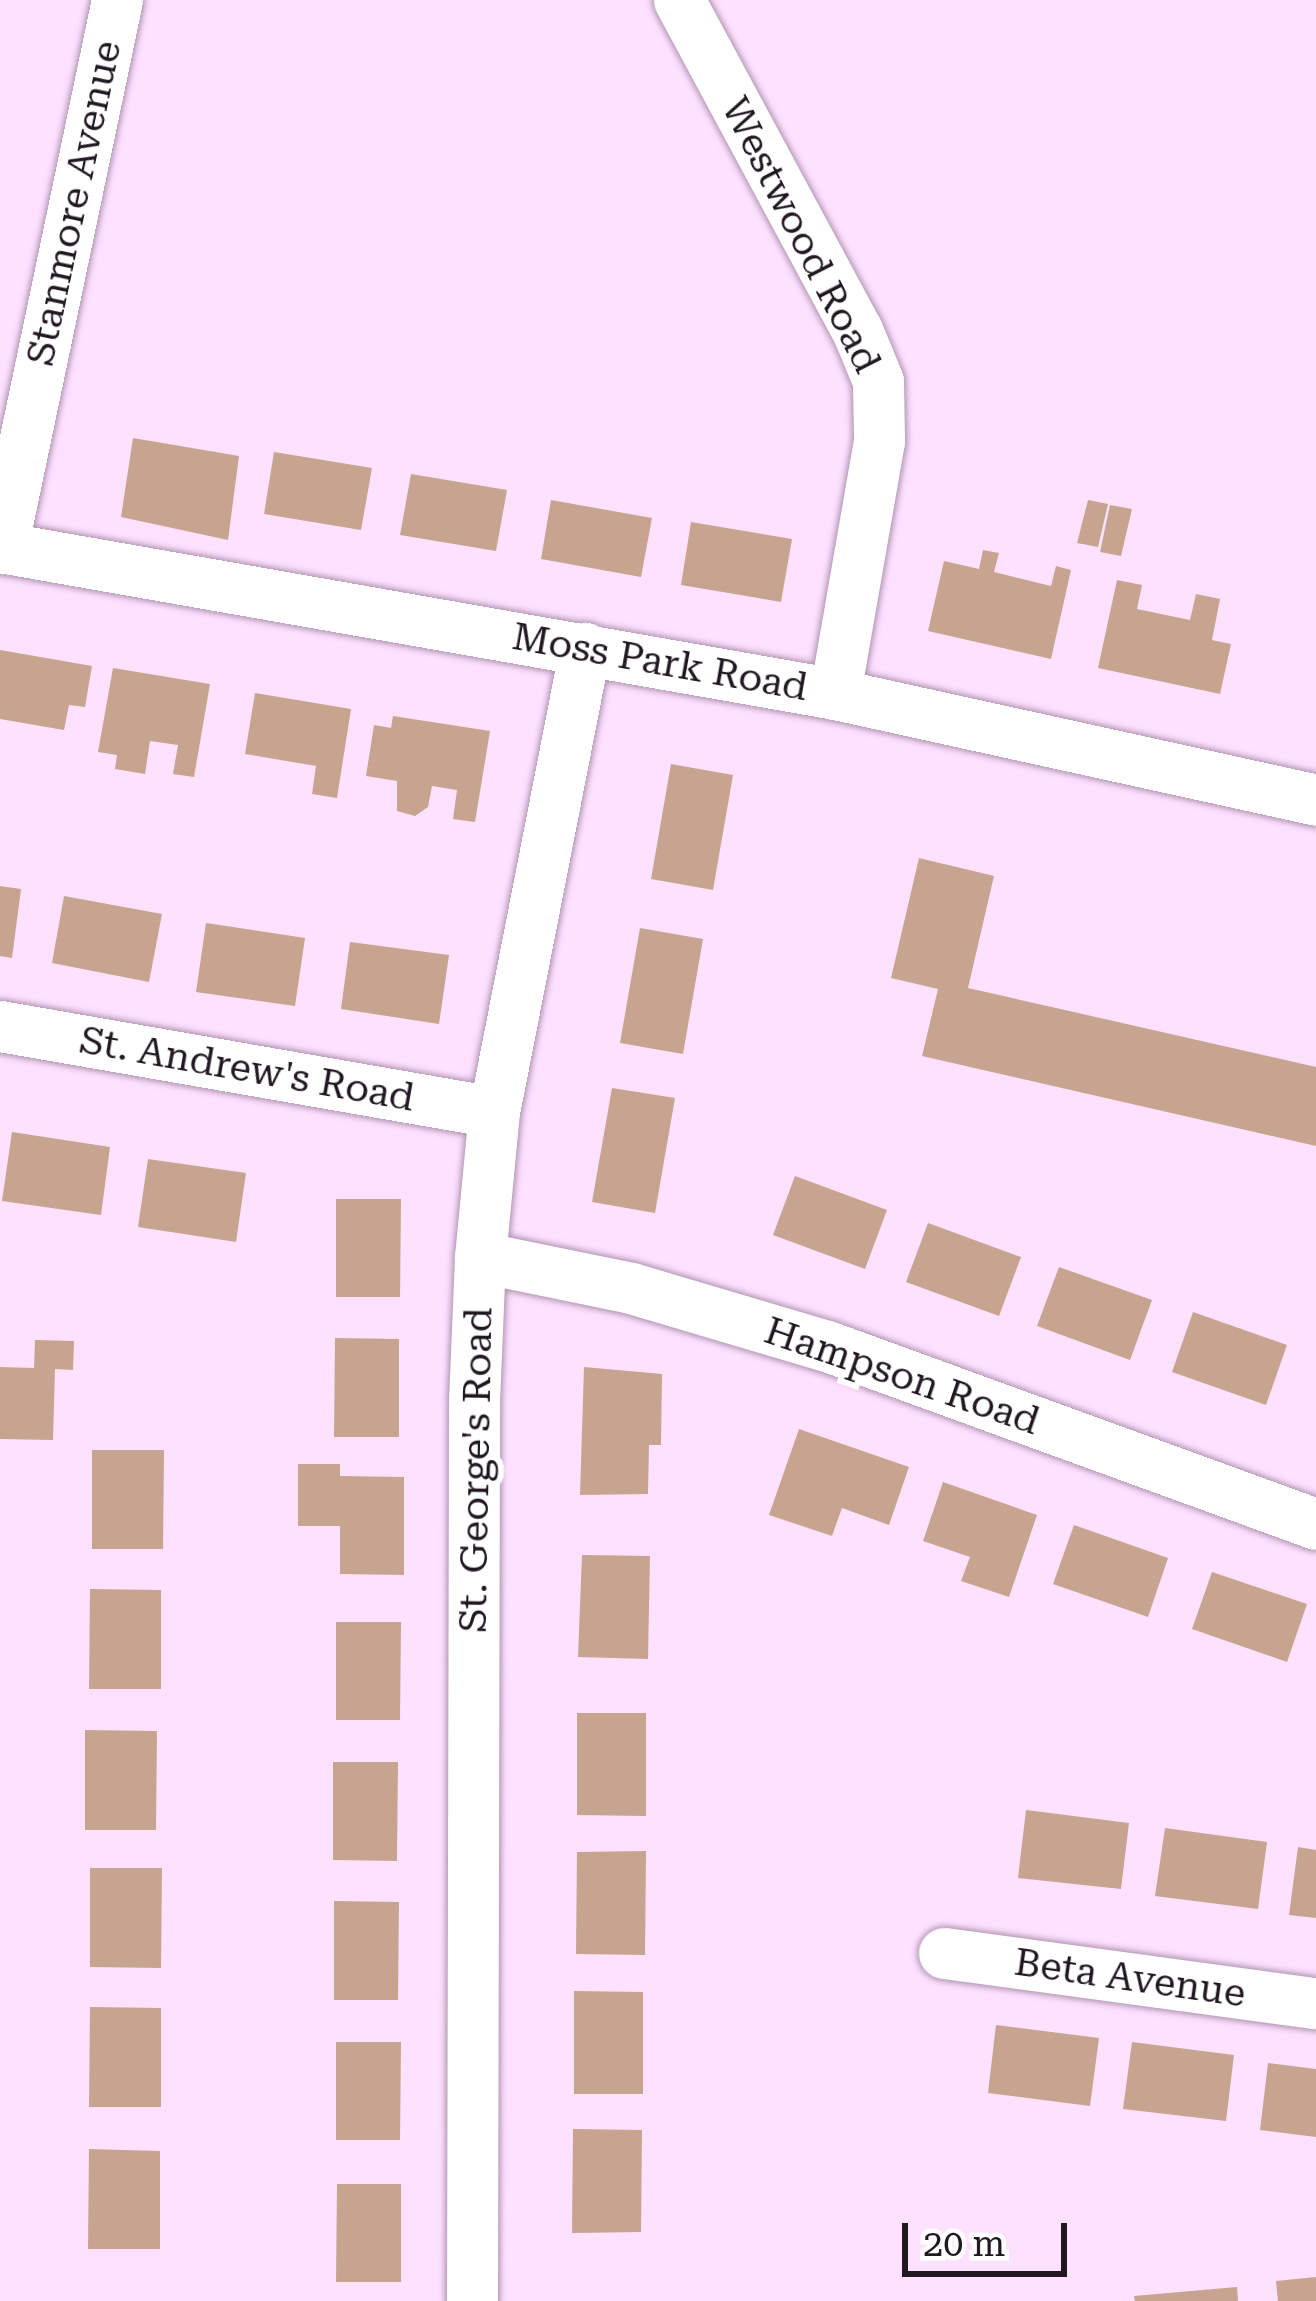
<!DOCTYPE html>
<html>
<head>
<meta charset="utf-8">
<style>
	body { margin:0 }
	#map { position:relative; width:1316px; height:2301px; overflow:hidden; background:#fee1ff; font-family:"Roboto Serif",serif }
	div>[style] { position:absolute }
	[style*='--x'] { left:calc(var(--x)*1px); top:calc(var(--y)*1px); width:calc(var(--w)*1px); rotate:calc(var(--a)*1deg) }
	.building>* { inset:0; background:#c6a48f }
	.roads { filter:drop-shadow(0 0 3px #b095b1) drop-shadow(0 0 3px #b095b1) }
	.street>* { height:51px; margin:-25.5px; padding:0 25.5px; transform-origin:25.5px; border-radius:25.5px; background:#fff }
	span { translate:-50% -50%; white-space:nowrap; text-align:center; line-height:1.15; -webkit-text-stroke:12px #fff; paint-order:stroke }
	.street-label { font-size:39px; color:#221822 }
	.scale { position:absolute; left:902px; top:2223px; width:165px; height:54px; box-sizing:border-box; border:6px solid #221822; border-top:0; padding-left:15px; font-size:36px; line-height:42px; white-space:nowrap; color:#221822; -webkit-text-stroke:9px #fff; paint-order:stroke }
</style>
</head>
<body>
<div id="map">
	<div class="building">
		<div style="clip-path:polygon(133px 438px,239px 456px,228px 540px,121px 517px)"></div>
		<div style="clip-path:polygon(274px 452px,372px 468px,361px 530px,264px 514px)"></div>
		<div style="clip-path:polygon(411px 474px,507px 490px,496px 551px,400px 535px)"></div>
		<div style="clip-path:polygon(551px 500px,652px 518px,641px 577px,541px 559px)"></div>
		<div style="clip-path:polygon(1088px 500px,1108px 504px,1098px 547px,1077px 543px)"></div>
		<div style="clip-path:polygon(1110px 505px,1132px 509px,1121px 556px,1100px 552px)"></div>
		<div style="clip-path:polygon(691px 522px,792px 539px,781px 602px,681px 585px)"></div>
		<div style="clip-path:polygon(983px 550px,999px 553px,994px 572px,1051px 586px,1056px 566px,1071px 570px,1051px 659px,928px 631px,944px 561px,979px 569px)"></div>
		<div style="clip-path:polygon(1117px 580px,1142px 585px,1137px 609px,1190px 620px,1196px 594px,1220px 599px,1212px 640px,1231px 644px,1220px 694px,1098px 668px)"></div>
		<div style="clip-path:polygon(0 650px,92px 666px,85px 707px,69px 705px,64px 730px,0 719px)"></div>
		<div style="clip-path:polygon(113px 668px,210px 684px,194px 777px,173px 774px,178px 745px,150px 741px,145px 774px,115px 769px,117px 755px,98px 752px)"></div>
		<div style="clip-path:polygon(255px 693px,351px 709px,337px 798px,312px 794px,316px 766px,245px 754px)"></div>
		<div style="clip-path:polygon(393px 716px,490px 731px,475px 822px,453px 819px,457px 790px,432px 786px,428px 807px,415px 816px,397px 811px,397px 781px,366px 776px,374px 725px,391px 728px)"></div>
		<div style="clip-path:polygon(671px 764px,733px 775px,713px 890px,651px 879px)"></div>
		<div style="clip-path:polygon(919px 858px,994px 876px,968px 988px,1316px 1067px,1316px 1146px,922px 1056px,938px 989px,891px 978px)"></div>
		<div style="clip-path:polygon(0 886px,21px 889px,12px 958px,0 956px)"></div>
		<div style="clip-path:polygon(64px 896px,162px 914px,149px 982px,52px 963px)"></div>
		<div style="clip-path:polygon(206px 923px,305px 938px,295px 1006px,196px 992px)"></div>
		<div style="clip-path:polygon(640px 928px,703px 939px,683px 1054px,620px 1043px)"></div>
		<div style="clip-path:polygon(350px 942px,449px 955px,439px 1024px,341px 1009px)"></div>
		<div style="clip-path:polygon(612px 1088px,675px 1098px,655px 1213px,592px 1202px)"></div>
		<div style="clip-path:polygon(12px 1132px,110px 1147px,101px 1215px,2px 1201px)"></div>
		<div style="clip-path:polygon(148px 1159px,246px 1173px,236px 1242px,138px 1227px)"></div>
		<div style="clip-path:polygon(795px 1176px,887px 1210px,865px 1269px,773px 1235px)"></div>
		<div style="clip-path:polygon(336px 1199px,401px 1199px,400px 1297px,336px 1297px)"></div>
		<div style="clip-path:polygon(928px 1223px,1021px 1257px,999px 1316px,906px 1282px)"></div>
		<div style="clip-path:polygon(1059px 1267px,1152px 1300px,1130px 1360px,1037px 1326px)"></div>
		<div style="clip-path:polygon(1193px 1312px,1287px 1345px,1266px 1405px,1172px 1372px)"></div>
		<div style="clip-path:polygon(335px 1338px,399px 1339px,399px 1437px,334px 1437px)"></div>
		<div style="clip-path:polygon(35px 1340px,74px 1341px,73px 1370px,55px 1369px,53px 1440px,0 1439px,0 1367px,34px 1368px)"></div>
		<div style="clip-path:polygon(584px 1367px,662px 1374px,661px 1445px,649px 1445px,648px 1494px,580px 1495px)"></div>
		<div style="clip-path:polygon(799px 1429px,909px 1467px,889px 1525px,842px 1508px,832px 1536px,769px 1515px)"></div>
		<div style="clip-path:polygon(92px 1450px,164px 1450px,163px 1549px,92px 1549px)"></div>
		<div style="clip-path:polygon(298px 1464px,340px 1464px,340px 1476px,404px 1477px,404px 1575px,340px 1574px,340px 1526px,298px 1526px)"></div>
		<div style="clip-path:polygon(943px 1482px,1037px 1515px,1009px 1597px,961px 1581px,970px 1557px,923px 1541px)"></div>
		<div style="clip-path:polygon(1074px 1525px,1168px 1558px,1148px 1617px,1053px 1584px)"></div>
		<div style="clip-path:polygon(582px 1555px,650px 1556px,648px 1659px,578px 1657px)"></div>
		<div style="clip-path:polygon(1212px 1572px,1307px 1604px,1287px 1662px,1192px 1629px)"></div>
		<div style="clip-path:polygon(90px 1589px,161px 1590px,161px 1689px,89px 1689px)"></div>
		<div style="clip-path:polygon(336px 1622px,401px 1622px,400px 1720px,336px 1720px)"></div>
		<div style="clip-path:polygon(577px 1713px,646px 1713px,646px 1816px,577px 1815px)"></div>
		<div style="clip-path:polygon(85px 1730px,157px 1731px,156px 1830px,85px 1830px)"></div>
		<div style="clip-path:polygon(333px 1762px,398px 1762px,397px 1861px,333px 1860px)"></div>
		<div style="clip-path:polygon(1026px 1810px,1129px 1823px,1121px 1889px,1018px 1878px)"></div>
		<div style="clip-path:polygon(1165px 1828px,1267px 1842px,1258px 1909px,1155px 1896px)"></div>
		<div style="clip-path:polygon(1298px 1847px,1316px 1850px,1316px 1918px,1289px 1915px)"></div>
		<div style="clip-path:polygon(646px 1851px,645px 1955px,576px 1954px,577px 1852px)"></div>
		<div style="clip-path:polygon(90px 1868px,162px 1868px,161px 1968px,90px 1967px)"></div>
		<div style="clip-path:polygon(334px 1901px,399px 1902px,398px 2000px,334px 2000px)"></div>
		<div style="clip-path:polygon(574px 1991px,643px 1992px,643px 2094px,574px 2094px)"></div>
		<div style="clip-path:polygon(90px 2007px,161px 2008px,161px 2107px,89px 2107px)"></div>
		<div style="clip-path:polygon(996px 2025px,1099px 2038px,1090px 2106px,988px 2093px)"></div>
		<div style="clip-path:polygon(336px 2042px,401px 2042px,400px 2140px,336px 2140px)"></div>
		<div style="clip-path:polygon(1132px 2042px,1234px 2055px,1226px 2121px,1123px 2109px)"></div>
		<div style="clip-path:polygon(1268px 2063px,1316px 2069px,1316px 2137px,1260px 2130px)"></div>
		<div style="clip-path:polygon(573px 2129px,642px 2130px,641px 2232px,572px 2233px)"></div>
		<div style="clip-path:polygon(89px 2149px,160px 2151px,160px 2249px,88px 2249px)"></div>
		<div style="clip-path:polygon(337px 2184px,401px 2184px,401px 2282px,336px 2282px)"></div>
		<div style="clip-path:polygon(1316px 2277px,1316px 2301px,1278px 2301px,1276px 2281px)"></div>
		<div style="clip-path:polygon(1237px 2287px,1238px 2301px,1135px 2301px,1134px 2296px)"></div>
	</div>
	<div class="roads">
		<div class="street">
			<div style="--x:679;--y:0;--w:375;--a:61.7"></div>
			<div style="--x:857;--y:330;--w:55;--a:67.6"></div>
			<div style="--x:878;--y:381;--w:60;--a:89"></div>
			<div style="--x:879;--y:441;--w:257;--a:99.9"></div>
			<div style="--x:0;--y:547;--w:848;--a:9.98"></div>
			<div style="--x:835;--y:694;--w:493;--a:12.4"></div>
			<div style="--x:2;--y:548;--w:560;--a:-78.15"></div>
			<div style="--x:0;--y:1026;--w:501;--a:9.88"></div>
			<div style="--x:480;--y:1257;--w:154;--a:11.6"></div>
			<div style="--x:631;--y:1288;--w:204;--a:16.5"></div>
			<div style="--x:827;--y:1346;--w:520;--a:20"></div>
			<div style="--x:944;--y:1953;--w:375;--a:7.7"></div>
			<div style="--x:472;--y:2301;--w:900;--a:-89.87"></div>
			<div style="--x:474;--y:1401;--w:144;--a:-87.6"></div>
			<div style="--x:480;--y:1257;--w:146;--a:-84.5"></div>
			<div style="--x:494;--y:1112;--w:473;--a:-78.9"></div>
		</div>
	</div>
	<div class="street-label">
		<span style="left:74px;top:203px;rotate:-78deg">Stanmore Avenue</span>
		<span style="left:801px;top:235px;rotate:63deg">Westwood Road</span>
		<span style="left:660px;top:662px;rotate:10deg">Moss Park Road</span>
		<span style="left:247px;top:1069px;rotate:10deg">St. Andrew's Road</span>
		<span style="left:902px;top:1376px;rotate:19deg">Hampson Road</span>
		<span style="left:476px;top:1470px;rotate:-89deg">St. George's Road</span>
		<span style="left:1130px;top:1978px;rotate:8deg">Beta Avenue</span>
	</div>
	<div class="scale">20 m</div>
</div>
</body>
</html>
